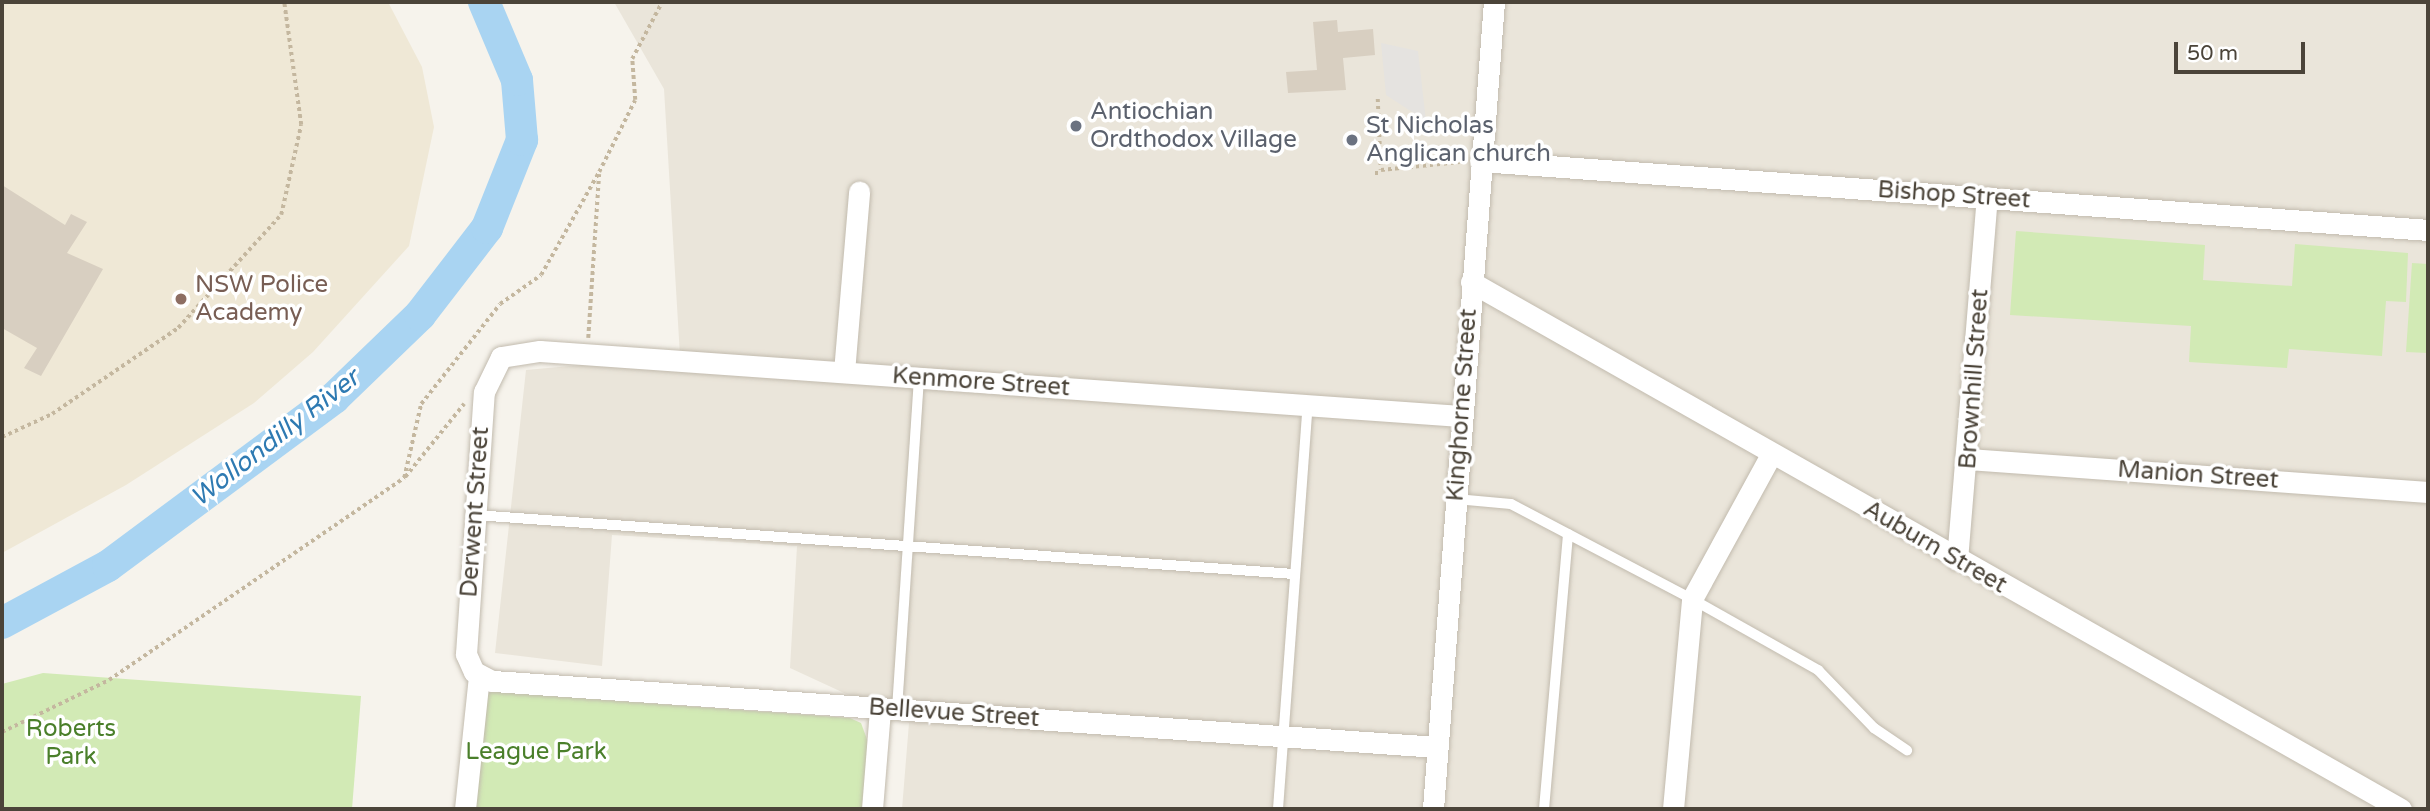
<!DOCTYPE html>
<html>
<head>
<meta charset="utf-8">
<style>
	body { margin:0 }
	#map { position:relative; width:2430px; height:811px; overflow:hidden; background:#f6f3ec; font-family:"Varela Round",sans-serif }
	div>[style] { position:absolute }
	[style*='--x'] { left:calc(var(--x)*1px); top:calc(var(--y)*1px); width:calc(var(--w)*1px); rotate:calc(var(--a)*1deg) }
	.residential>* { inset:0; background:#eae5da }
	.education>* { inset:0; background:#efe8d6 }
	.green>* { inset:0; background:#d2eab5 }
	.parking>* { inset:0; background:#e5e3e0 }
	.river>* { height:32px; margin:-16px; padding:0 16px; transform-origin:16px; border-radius:16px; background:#a9d4f2 }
	.building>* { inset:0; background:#d8cfc1 }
	.path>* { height:3.5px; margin-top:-1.75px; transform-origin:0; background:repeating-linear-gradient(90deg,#c4b79f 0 3.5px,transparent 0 7px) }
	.roads { filter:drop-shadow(0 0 2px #c2bbae) drop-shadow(0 0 2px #c2bbae) }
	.service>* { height:10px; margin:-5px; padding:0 5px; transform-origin:5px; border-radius:5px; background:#fff }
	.minor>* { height:21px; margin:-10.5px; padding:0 10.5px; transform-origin:10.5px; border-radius:10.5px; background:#fff }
	.dots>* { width:19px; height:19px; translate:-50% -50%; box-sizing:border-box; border:4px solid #fff; border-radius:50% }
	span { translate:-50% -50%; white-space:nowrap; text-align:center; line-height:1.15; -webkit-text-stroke:7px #fff; paint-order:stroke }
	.worship-label { font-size:24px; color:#5b616d }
	.left { translate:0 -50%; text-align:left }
	.street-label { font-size:24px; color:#4b4439 }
	.education-label { font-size:24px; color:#785e54 }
	.park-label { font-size:24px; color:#4a7f2a }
	.water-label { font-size:26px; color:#2e7ab2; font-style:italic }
	.frame { position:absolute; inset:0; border:4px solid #4b4439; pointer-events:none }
	.scale { position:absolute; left:2174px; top:42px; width:131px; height:32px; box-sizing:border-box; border:4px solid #4b4439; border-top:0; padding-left:9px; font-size:21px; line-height:24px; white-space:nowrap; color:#4b4439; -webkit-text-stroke:5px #fff; paint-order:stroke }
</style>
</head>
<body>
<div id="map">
	<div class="residential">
		<div style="clip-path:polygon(614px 2px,2428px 2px,2428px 809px,902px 809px,909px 723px,790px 668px,797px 546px,612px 535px,602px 666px,495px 653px,526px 370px,680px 356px,664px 89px)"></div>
	</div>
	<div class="education">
		<div style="clip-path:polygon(2px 2px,388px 2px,422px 67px,434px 127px,409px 246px,313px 352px,254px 403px,126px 485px,2px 553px)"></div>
	</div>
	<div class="green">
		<div style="clip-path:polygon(2016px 231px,2205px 245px,2203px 280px,2292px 286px,2295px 244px,2408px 253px,2406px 302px,2386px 301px,2382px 356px,2289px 349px,2287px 368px,2189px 362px,2191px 326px,2010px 315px)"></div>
		<div style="clip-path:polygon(2412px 263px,2428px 264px,2428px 353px,2406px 352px)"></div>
		<div style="clip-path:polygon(43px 673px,361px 696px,352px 809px,2px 809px,2px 684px)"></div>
		<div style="clip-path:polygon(484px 691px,850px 718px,861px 723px,868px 742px,863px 809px,470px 809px)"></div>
	</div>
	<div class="parking">
		<div style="clip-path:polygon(1381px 43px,1418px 51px,1426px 121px,1386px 95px)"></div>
	</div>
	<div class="river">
		<div style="--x:2;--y:623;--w:120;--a:-28.3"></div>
		<div style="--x:108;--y:566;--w:282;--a:-36.6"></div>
		<div style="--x:334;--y:398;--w:120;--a:-44"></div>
		<div style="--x:420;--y:315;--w:110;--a:-52.4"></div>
		<div style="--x:487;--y:228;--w:95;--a:-68.3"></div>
		<div style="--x:522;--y:140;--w:60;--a:-94.8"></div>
		<div style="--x:517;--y:80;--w:85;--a:-112.9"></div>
	</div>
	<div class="building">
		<div style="clip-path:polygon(1337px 20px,1338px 32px,1373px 29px,1375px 55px,1343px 58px,1346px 90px,1288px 93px,1286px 72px,1317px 70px,1313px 22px)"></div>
		<div style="clip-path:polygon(2px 185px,65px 225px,71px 214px,87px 222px,67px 253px,103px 269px,41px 376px,24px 368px,37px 348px,2px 328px)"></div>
	</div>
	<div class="path">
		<div style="--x:1378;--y:99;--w:71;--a:87.6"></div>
		<div style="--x:1381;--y:170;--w:79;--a:-5.8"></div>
		<div style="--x:1375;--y:173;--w:3;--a:0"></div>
		<div style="--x:588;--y:338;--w:164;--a:-86.2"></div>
		<div style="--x:2;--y:437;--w:55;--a:-24.7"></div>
		<div style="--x:52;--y:414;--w:153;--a:-34.3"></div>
		<div style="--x:178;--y:328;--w:153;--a:-47.7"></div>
		<div style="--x:281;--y:215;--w:92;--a:-77.5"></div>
		<div style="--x:301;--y:125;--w:124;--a:-97.9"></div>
		<div style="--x:405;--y:477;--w:94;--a:-51.1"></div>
		<div style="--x:2;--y:732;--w:119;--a:-25.9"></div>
		<div style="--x:109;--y:680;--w:358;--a:-34.4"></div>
		<div style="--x:404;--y:478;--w:76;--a:-77.1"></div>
		<div style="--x:421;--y:404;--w:127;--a:-51.7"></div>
		<div style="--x:500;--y:304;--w:50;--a:-35.3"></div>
		<div style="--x:541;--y:275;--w:118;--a:-60.6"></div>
		<div style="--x:599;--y:172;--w:80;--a:-63.4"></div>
		<div style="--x:635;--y:100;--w:41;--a:-94.2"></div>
		<div style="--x:632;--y:59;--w:64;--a:-62.2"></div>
	</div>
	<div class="roads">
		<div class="service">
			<div style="--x:1456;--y:499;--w:55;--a:5.2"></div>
			<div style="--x:1511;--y:504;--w:204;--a:27.7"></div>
			<div style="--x:1692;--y:599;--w:145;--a:29.4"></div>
			<div style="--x:1818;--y:670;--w:81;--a:46"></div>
			<div style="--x:1874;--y:728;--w:40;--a:34"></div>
			<div style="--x:475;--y:515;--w:822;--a:4.12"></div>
			<div style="--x:897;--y:709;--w:333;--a:-86.2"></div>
			<div style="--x:1278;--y:809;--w:406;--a:-85.8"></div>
			<div style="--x:1544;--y:809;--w:276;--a:-85"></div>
		</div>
		<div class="minor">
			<div style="--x:1480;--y:161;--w:951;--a:4.16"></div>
			<div style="--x:1471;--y:282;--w:1069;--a:29.54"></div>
			<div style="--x:844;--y:372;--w:181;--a:-85.2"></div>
			<div style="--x:1968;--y:459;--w:461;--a:4.1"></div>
			<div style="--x:1957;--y:560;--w:364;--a:-85.3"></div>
			<div style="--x:1437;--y:747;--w:947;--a:-176"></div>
			<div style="--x:492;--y:681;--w:20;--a:-153"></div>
			<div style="--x:474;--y:672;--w:20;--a:-114"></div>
			<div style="--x:466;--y:654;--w:263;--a:-86.1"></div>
			<div style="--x:484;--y:392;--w:39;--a:-64"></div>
			<div style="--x:501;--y:357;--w:39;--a:-9"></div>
			<div style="--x:540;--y:351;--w:923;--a:4.04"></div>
			<div style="--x:465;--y:809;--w:135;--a:-84"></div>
			<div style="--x:872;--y:809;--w:100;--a:-85.4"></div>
			<div style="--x:1433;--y:809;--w:809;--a:-85.68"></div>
			<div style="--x:1673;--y:809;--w:211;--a:-84.8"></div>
			<div style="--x:1692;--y:599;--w:166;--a:-61.3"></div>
		</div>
	</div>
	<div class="dots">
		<div style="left:1076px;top:126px;background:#6b7280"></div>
		<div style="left:1352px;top:140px;background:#6b7280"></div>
		<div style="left:181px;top:299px;background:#8d6e63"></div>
	</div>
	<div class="worship-label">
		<span class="left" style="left:1090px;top:126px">Antiochian<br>Ordthodox Village</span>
		<span class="left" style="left:1366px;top:140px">St Nicholas<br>Anglican church</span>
	</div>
	<div class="street-label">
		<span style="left:1954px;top:195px;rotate:4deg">Bishop Street</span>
		<span style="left:1974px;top:379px;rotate:-86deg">Brownhill Street</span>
		<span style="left:981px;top:382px;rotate:4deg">Kenmore Street</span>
		<span style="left:1462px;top:405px;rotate:-86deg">Kinghorne Street</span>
		<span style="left:2198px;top:475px;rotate:4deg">Manion Street</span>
		<span style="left:475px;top:512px;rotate:-86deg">Derwent Street</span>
		<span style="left:1935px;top:547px;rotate:30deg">Auburn Street</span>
		<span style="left:954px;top:713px;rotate:4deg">Bellevue Street</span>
	</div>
	<div class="education-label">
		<span class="left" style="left:195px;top:299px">NSW Police<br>Academy</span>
	</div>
	<div class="park-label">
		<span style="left:71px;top:743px">Roberts<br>Park</span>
		<span style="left:536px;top:752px">League Park</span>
	</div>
	<div class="water-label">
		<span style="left:275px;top:438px;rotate:-38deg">Wollondilly River</span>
	</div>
	<div class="frame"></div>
	<div class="scale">50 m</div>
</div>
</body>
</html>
